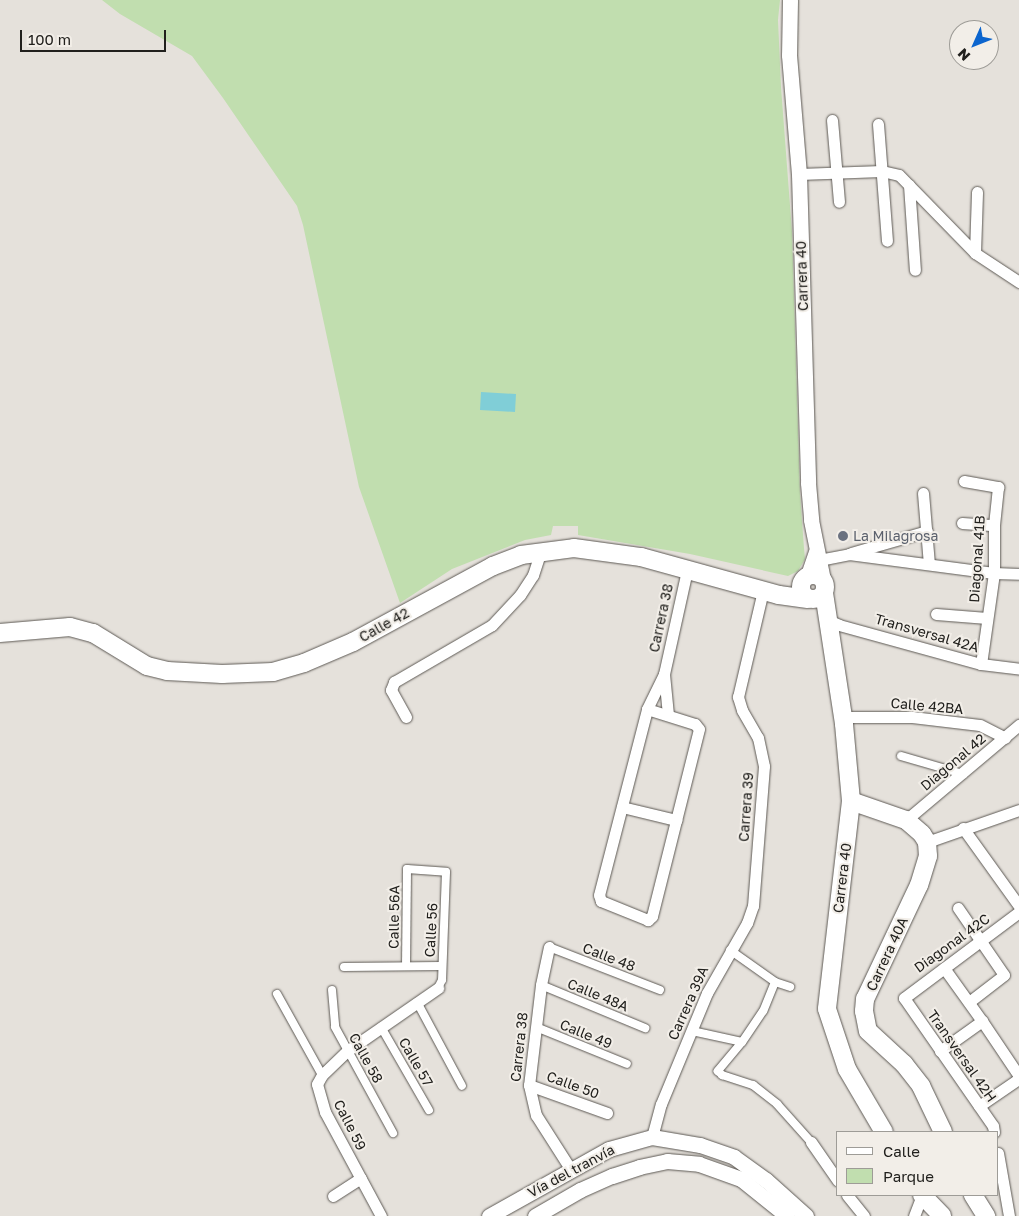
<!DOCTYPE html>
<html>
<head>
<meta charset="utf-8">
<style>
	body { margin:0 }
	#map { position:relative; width:1019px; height:1216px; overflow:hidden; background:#e5e1db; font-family:"Golos Text",sans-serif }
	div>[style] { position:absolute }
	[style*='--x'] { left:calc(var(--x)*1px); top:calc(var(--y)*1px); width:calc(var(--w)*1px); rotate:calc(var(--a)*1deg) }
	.green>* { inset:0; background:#c1deaf }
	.water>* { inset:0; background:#80ced7 }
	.roads { filter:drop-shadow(0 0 1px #5d5954) drop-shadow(0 0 1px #5d5954) }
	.pedestrian>* { height:8px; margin:-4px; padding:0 4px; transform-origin:4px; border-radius:4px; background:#fff }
	.minor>* { height:11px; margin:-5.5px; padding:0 5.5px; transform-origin:5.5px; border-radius:5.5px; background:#fff }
	.secondary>* { height:15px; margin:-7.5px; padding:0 7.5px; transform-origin:7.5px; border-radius:7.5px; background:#fff }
	.primary>* { height:18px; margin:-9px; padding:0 9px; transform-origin:9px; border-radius:9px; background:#fff }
	.primary>.ring { margin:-9px; padding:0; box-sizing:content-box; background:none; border:18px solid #fff; border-radius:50% }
	.dots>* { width:14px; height:14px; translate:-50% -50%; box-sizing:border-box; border:2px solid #f2eee8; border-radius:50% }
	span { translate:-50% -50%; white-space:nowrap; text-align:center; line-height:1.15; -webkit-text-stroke:4px #f2eee8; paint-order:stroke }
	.street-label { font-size:14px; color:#21201d }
	.worship-label { font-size:14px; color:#5b616d }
	.left { translate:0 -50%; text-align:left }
	.legend { position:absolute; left:836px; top:1131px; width:162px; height:65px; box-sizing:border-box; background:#f2eee8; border:1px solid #9e9c97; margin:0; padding:6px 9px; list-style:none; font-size:15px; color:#21201d }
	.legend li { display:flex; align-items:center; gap:10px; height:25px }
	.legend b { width:25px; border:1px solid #9e9c97 }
	.north { position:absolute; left:949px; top:20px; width:50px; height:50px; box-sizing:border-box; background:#f2eee8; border:1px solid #9e9c97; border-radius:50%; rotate:226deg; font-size:14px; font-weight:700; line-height:20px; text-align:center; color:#21201d }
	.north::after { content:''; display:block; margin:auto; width:18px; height:22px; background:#0c65ce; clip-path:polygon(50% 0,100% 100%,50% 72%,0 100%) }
	.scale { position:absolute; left:20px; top:30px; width:146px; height:22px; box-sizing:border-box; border:2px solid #21201d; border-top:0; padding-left:6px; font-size:15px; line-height:18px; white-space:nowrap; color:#21201d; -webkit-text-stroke:4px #f2eee8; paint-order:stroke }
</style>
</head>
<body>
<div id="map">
	<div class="green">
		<div style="clip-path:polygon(102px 0,780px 0,778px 20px,781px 87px,792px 232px,800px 494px,804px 548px,805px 559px,798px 571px,788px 576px,690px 554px,578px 535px,578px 526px,553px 526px,551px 535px,525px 540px,452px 569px,400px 603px,359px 487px,303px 225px,297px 206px,223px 98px,192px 56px,120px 14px)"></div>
	</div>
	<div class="water">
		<div style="clip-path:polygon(481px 392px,516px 394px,515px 412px,480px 410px)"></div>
	</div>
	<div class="roads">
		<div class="pedestrian">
			<div style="--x:901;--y:756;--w:65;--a:16.2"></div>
			<div style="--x:549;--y:947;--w:119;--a:21.2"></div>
			<div style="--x:730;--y:950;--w:55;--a:35.4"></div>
			<div style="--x:775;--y:982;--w:16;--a:18"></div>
			<div style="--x:406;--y:966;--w:97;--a:-89.4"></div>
			<div style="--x:407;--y:869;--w:39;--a:4"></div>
			<div style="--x:446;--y:872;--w:108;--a:92.1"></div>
			<div style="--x:442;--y:980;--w:9;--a:117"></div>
			<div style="--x:344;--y:967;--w:97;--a:-0.6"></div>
			<div style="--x:775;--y:982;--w:31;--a:112"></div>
			<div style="--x:763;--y:1011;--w:37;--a:124"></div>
			<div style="--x:742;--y:1042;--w:38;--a:130"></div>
			<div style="--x:718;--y:1071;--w:6;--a:45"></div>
			<div style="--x:722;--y:1075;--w:33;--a:18"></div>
			<div style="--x:753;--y:1085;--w:31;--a:38"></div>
			<div style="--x:777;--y:1104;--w:51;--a:48.2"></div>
			<div style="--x:541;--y:985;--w:113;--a:22.5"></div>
			<div style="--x:332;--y:990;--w:37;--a:85"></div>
			<div style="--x:335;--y:1027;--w:121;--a:61.3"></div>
			<div style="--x:277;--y:994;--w:93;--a:60.9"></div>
			<div style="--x:417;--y:1002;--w:95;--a:61.8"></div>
			<div style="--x:381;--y:1027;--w:96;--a:60"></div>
			<div style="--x:536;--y:1027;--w:98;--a:22.1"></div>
			<div style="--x:692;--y:1031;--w:51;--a:12.4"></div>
		</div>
		<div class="minor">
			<div style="--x:832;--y:120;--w:82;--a:85.1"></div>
			<div style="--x:878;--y:124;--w:117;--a:85.6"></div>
			<div style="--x:799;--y:174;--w:83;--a:-2.1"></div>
			<div style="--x:882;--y:171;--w:17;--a:13"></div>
			<div style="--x:899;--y:175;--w:109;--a:45.7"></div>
			<div style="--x:975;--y:253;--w:53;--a:33.4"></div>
			<div style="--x:909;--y:185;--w:85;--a:86"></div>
			<div style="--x:975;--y:253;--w:61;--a:-88.1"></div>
			<div style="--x:964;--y:481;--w:35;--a:10"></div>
			<div style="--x:998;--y:487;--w:38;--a:96"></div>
			<div style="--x:994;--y:525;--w:48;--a:90"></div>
			<div style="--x:994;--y:573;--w:92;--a:98.1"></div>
			<div style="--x:923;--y:493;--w:71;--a:85.2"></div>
			<div style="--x:962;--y:523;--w:32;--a:4"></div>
			<div style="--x:851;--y:553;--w:79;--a:-16.1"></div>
			<div style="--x:819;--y:560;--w:31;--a:-11"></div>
			<div style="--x:849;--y:554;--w:146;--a:7.5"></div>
			<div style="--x:994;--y:573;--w:25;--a:2"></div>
			<div style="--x:936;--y:614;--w:51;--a:4.5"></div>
			<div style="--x:828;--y:620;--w:12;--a:24"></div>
			<div style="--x:839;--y:625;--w:147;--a:15.4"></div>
			<div style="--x:981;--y:664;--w:38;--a:7"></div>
			<div style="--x:664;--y:674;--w:41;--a:84.4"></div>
			<div style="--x:647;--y:709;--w:50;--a:17.4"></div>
			<div style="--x:695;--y:724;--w:6;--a:51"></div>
			<div style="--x:699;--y:729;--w:193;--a:104.1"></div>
			<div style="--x:652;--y:916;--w:6;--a:135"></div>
			<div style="--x:648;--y:920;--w:51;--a:-158"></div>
			<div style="--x:601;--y:901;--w:6;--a:-108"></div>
			<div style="--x:599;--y:895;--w:192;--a:-75.5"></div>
			<div style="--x:647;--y:709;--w:39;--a:-64"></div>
			<div style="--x:664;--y:674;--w:107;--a:-77.5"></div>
			<div style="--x:406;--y:717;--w:31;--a:-119"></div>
			<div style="--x:391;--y:690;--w:9;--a:-69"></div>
			<div style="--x:394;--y:682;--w:113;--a:-30.2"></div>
			<div style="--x:492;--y:625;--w:41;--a:-47"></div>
			<div style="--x:520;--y:595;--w:24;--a:-57"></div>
			<div style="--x:533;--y:575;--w:25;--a:-72"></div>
			<div style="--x:843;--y:717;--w:69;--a:0"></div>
			<div style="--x:912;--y:717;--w:68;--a:6.7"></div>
			<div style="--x:980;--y:725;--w:28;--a:27"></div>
			<div style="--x:622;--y:807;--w:56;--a:13.5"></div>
			<div style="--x:906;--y:820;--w:148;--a:-40.1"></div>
			<div style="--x:963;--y:828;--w:96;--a:54.3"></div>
			<div style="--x:927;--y:842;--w:97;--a:-19.2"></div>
			<div style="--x:958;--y:908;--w:81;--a:55.5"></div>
			<div style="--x:1004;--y:975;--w:44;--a:142.4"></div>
			<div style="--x:549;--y:947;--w:39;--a:102"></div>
			<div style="--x:541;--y:985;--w:101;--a:96.8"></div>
			<div style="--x:529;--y:1085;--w:31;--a:77"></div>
			<div style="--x:536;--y:1115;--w:65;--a:57.5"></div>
			<div style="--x:944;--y:968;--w:65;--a:54.4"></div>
			<div style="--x:982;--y:1021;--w:66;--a:56.1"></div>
			<div style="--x:1019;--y:1076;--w:4;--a:117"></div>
			<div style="--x:1017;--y:1080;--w:46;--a:145.6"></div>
			<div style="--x:940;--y:1051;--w:52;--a:-35.5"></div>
			<div style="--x:529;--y:1085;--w:83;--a:19.7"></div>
			<div style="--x:994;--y:1132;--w:6;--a:-99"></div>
			<div style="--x:993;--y:1126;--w:156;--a:-124.8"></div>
			<div style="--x:904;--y:998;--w:144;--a:-36.8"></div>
			<div style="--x:652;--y:1137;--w:34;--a:-75"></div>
			<div style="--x:661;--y:1104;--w:120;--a:-67.5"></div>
			<div style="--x:707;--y:993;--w:81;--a:-60.3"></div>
			<div style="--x:747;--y:923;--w:18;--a:-71"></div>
			<div style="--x:753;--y:906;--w:140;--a:-85.5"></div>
			<div style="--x:764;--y:766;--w:29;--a:-102"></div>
			<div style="--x:758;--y:738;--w:32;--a:-120"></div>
			<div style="--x:742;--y:710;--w:14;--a:-107"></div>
			<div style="--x:738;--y:697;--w:110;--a:-76.8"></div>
			<div style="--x:811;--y:1142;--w:47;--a:55.3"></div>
			<div style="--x:998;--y:1153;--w:64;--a:80.1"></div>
			<div style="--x:847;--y:1195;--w:27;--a:51"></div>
			<div style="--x:333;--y:1196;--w:33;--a:-33"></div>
			<div style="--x:381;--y:1216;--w:118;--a:-118.3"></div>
			<div style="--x:325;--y:1112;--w:29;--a:-106"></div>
			<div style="--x:317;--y:1084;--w:10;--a:-61"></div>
			<div style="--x:322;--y:1075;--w:35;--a:-44"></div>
			<div style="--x:347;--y:1051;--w:111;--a:-34.7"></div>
			<div style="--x:914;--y:1216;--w:22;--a:-69"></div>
		</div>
		<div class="secondary">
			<div style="--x:790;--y:0;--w:55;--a:91"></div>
			<div style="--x:789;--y:55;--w:119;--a:85.2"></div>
			<div style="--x:799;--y:174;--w:309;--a:88.3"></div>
			<div style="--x:808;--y:483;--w:37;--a:85"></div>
			<div style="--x:811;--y:520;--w:61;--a:78.7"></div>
			<div style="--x:808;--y:575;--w:24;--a:-71"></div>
			<div style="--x:489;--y:1216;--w:137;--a:-29.2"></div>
			<div style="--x:609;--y:1149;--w:45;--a:-15.6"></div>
			<div style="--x:652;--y:1137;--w:49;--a:9.5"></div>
			<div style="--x:700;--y:1145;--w:36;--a:19"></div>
			<div style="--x:734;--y:1157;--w:39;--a:36"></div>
			<div style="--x:766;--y:1180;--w:54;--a:42"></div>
			<div style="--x:535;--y:1216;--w:52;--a:-30"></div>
			<div style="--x:580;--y:1190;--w:35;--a:-24"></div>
			<div style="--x:612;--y:1176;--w:28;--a:-18"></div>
			<div style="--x:639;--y:1167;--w:29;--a:-12"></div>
			<div style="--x:667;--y:1161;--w:32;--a:5"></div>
			<div style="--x:699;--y:1164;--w:45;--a:19.7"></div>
			<div style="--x:741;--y:1179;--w:59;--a:38.8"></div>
		</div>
		<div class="primary">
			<div class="ring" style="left:801px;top:575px;width:6px;height:6px"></div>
			<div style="--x:824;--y:593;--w:133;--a:81.3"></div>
			<div style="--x:844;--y:724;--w:77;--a:84.8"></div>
			<div style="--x:851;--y:801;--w:209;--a:96.6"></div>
			<div style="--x:827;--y:1009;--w:63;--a:71.6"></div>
			<div style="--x:847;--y:1069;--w:73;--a:59.6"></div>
			<div style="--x:0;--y:633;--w:70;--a:-4.9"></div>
			<div style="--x:70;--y:627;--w:24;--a:15"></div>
			<div style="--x:93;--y:633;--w:63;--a:31.4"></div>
			<div style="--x:147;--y:666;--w:21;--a:14"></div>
			<div style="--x:167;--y:671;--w:55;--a:3.1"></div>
			<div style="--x:222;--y:674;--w:51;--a:-2.2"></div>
			<div style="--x:273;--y:672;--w:32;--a:-16"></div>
			<div style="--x:304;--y:663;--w:53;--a:-23.2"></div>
			<div style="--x:353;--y:642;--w:159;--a:-28.5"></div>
			<div style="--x:493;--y:566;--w:30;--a:-21"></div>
			<div style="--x:521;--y:555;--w:53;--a:-7.5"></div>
			<div style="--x:574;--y:548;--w:68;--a:7.7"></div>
			<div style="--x:641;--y:557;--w:143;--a:15.4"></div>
			<div style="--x:779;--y:595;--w:29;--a:8"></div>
			<div style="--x:851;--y:801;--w:58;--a:19.1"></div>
			<div style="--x:906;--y:820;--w:21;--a:41"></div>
			<div style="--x:922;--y:834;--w:9;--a:58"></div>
			<div style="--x:927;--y:842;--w:14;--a:86"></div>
			<div style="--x:928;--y:856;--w:30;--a:107"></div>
			<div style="--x:919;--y:885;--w:126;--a:115.3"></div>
			<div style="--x:865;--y:999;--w:12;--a:95"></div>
			<div style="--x:864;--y:1011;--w:20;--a:79"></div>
			<div style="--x:868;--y:1031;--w:49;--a:42.5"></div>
			<div style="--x:904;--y:1064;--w:28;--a:52"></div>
			<div style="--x:921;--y:1086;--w:51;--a:64.4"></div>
			<div style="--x:922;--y:1195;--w:29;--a:46"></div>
			<div style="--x:973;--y:1195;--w:25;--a:58"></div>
		</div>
	</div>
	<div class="dots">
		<div style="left:843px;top:536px;background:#6b7280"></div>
	</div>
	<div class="street-label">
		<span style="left:802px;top:276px;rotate:-92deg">Carrera 40</span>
		<span style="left:977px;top:559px;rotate:-86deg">Diagonal 41B</span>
		<span style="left:661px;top:618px;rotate:-78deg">Carrera 38</span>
		<span style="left:384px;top:625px;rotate:-29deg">Calle 42</span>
		<span style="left:927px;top:633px;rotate:16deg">Transversal 42A</span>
		<span style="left:927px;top:706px;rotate:5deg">Calle 42BA</span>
		<span style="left:953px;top:762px;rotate:-40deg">Diagonal 42</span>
		<span style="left:746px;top:807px;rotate:-86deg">Carrera 39</span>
		<span style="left:842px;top:878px;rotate:-83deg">Carrera 40</span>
		<span style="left:394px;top:917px;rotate:-89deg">Calle 56A</span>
		<span style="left:431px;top:930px;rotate:-87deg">Calle 56</span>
		<span style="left:952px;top:943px;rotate:-36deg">Diagonal 42C</span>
		<span style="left:887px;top:954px;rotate:-65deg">Carrera 40A</span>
		<span style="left:609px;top:957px;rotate:21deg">Calle 48</span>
		<span style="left:598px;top:995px;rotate:22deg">Calle 48A</span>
		<span style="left:688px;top:1003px;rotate:-66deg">Carrera 39A</span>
		<span style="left:586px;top:1034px;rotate:22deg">Calle 49</span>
		<span style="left:519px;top:1047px;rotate:-84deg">Carrera 38</span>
		<span style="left:962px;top:1056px;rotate:55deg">Transversal 42H</span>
		<span style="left:366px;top:1058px;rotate:61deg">Calle 58</span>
		<span style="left:416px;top:1062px;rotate:60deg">Calle 57</span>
		<span style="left:573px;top:1085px;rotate:20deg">Calle 50</span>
		<span style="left:350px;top:1125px;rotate:63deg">Calle 59</span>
		<span style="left:571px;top:1171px;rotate:-28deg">Vía del tranvía</span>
	</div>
	<div class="worship-label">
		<span class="left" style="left:853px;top:536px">La Milagrosa</span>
	</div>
	<ul class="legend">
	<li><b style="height:6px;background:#fff"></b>Calle</li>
	<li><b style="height:14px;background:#c1deaf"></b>Parque</li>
	</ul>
	<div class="north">N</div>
	<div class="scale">100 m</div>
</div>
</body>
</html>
